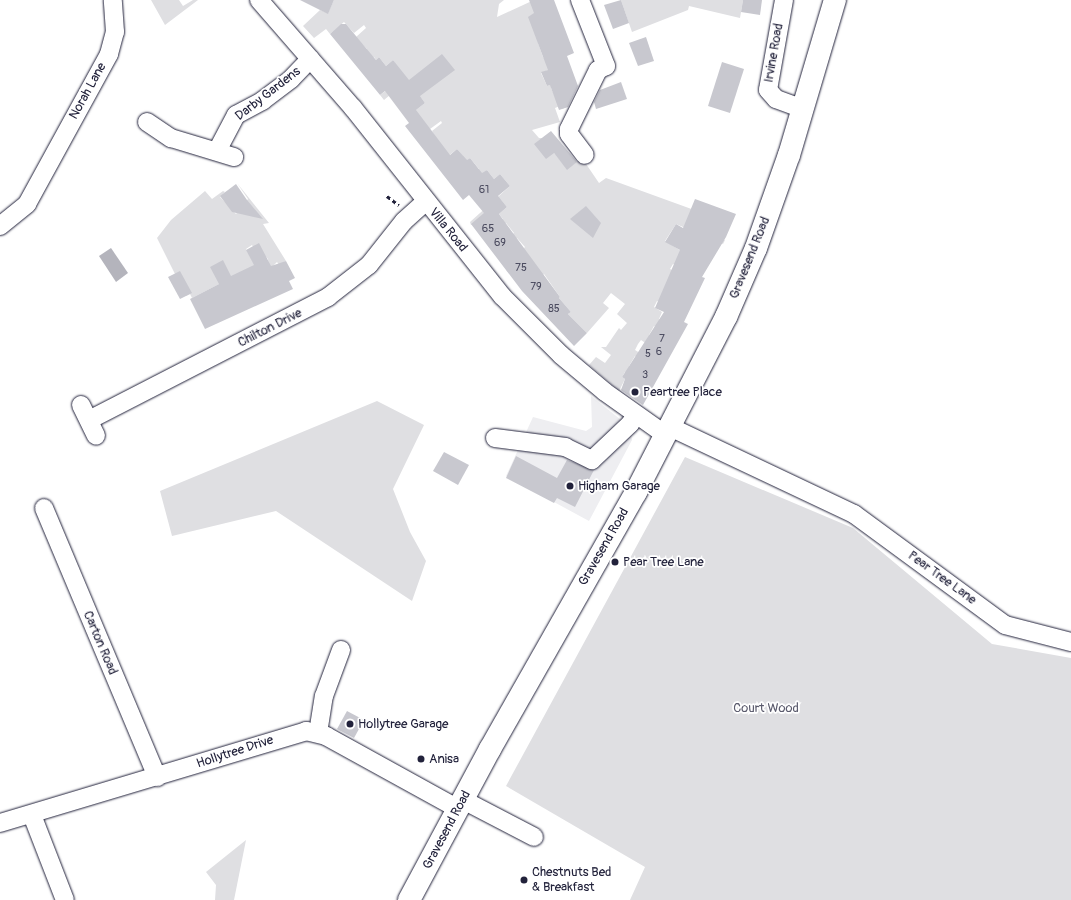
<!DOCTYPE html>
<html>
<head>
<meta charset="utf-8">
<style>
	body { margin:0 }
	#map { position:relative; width:1071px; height:900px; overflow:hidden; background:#fff; font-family:Pangolin,sans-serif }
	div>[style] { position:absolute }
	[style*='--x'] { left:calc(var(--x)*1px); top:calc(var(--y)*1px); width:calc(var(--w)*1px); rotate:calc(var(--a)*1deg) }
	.built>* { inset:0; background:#eeeef1 }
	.green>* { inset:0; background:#dfdfe2 }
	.water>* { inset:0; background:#b4b4bc }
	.building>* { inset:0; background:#c8c8cf }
	.path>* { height:2.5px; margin-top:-1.25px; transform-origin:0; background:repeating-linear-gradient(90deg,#22223b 0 4px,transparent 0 7px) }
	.roads { filter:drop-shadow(0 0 1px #22223b) drop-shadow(0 0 1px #22223b) }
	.minor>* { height:18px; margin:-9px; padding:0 9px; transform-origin:9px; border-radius:9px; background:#fff }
	.major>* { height:22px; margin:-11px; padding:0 11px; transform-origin:11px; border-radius:11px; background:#fff }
	.dots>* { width:11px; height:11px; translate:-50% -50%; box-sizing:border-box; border:2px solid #fff; border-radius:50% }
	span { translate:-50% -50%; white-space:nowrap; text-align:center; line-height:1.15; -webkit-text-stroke:3.5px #fff; paint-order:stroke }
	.number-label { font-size:11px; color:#4c4c60 }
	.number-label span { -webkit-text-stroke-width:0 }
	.street-label { font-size:13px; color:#22223b }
	.poi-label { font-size:13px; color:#22223b }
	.left { translate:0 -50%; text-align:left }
	.park-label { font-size:13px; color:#5b5b6d }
</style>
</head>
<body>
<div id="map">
	<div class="built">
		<div style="clip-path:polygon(591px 396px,630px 427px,632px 440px,589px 521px,506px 476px,533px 417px,586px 431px,592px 427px)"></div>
	</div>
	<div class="green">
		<div style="clip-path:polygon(151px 0,179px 0,183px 6px,193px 0,198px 0,165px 25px)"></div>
		<div style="clip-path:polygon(334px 0,504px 0,499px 4px,497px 17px,534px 0,538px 43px,543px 57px,553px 68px,541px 73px,547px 86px,557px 82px,551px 88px,555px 97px,562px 95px,567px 107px,562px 109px,560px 106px,555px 108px,560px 122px,532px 130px,539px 138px,542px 138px,567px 169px,582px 158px,599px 183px,606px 178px,708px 215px,702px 230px,725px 240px,723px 244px,676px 224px,665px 241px,691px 257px,687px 263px,704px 273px,686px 271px,673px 264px,670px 269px,678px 273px,669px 307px,657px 301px,654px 307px,662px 312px,659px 319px,668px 323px,664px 333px,654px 326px,649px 335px,658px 342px,654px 349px,641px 340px,638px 344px,635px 350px,648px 358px,645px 363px,635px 356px,629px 366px,640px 373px,636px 379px,625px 372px,622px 377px,625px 379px,619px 391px,589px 365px,596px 357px,605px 363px,611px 355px,601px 347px,606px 347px,619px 328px,621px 330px,627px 323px,617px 314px,625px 304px,611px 293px,603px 303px,609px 308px,587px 333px,568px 314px,571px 312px,559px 298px,560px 297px,544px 274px,523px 292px,528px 255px,507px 272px,506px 267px,525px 247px,517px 238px,512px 241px,509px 237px,514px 233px,506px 223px,497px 224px,503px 219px,499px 214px,507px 207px,501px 200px,471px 225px,470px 222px,510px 186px,500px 174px,494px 179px,487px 170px,458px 193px,479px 169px,470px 158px,463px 163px,463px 156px,457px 149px,447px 157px,432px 131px,442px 123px,441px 121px,430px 129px,408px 116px,425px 103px,419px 95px,390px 95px,384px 100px,380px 95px,395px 84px,385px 71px,395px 63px,393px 60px,386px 66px,379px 57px,376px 60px,374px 57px,369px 61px,363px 53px,367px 49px,356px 37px,366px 28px,364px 25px,354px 33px,344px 22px,330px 34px,326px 29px,314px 38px,303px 26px,320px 10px,328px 13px)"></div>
		<div style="clip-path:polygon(621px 0,743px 0,740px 18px,689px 6px,688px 10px,632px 32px)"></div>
		<div style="clip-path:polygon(237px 183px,269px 223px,263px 224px,286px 261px,279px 265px,277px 262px,269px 270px,268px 259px,266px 257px,261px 260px,252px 245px,246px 249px,253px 262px,261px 268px,223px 282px,192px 298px,190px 294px,186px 296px,157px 238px,171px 220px,205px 191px,212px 199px,223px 191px,225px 192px,220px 197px,236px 214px,248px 199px)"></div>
		<div style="clip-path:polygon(377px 401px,424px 425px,393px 489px,410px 532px,426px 561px,412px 601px,276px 511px,172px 536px,160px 491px)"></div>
		<div style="clip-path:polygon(685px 457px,853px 528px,992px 644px,1071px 658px,1071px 900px,630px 900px,645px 867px,506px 786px)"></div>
		<div style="clip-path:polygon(246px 840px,234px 900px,215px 900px,216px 885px,206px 872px)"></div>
	</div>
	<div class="water">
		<div style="clip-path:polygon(111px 248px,128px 273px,116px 282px,99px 256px)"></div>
	</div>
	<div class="building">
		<div style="clip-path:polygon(300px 0,334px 0,328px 14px)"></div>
		<div style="clip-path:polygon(529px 0,554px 0,574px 53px,567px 56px,578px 86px,568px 107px,559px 110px,550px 85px,547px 86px,541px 72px,548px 70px,528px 17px,534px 13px)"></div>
		<div style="clip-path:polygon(621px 0,629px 23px,613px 29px,604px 5px)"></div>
		<div style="clip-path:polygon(743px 0,762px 0,760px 15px,741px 12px)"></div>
		<div style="clip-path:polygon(341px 24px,346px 24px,376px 60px,379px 57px,386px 66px,393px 60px,409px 80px,442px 54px,455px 70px,420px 96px,425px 103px,416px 110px,450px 155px,457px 149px,467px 160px,470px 158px,482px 173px,487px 170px,494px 179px,500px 174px,510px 186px,498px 196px,507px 207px,499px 214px,560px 297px,559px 298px,571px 312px,568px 314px,587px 333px,574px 346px,522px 291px,471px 224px,484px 213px,469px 195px,463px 200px,405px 126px,409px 123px,385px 91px,380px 95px,330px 34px)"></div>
		<div style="clip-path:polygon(646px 37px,654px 61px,638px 66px,629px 43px)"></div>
		<div style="clip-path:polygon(722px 62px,744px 69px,730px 113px,708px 106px)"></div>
		<div style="clip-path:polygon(621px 82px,627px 99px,596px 109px,594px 102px,600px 90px)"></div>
		<div style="clip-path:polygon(551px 131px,577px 162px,567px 170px,554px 153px,546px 159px,534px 144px)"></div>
		<div style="clip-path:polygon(236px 184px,247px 200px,263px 219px,232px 212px,220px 196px)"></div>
		<div style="clip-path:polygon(695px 199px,736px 214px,726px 237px,702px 277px,705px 278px,684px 322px,688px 324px,643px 405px,621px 390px,625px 379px,622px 377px,664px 312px,655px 308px,680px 250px,665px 242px,676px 224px,683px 228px)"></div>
		<div style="clip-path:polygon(586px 206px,601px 223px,593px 238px,570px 219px)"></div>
		<div style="clip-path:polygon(259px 243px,271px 266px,286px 261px,295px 278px,289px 281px,293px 289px,205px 329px,190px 299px,219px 284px,210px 267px,223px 260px,231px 276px,254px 265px,246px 250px)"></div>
		<div style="clip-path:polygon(180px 271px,192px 293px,180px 299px,168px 277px)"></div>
		<div style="clip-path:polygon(444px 452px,469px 465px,458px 485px,433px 471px)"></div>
		<div style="clip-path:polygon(516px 456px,557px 478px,567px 460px,594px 470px,575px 507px,557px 498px,554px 503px,506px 478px)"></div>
		<div style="clip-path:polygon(347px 711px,364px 720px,354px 738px,337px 729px)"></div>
	</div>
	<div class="path">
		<div style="--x:387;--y:196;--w:15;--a:37"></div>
	</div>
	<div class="roads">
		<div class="minor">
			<div style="--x:259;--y:0;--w:143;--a:49"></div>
			<div style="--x:353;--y:108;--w:240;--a:51.6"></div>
			<div style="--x:502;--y:296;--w:83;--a:45"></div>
			<div style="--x:561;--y:355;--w:57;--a:40.1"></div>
			<div style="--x:605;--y:392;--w:72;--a:35.4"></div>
			<div style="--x:580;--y:0;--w:71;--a:68.5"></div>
			<div style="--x:606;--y:66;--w:9;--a:153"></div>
			<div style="--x:598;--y:70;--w:66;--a:116.2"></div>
			<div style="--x:569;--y:129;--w:5;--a:90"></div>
			<div style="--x:569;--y:134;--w:26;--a:53"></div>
			<div style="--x:784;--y:0;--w:91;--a:100.1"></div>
			<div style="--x:768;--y:90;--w:12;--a:48"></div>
			<div style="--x:776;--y:99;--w:29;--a:20"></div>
			<div style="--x:147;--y:122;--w:29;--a:34"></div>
			<div style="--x:171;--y:138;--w:66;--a:16.8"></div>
			<div style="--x:217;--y:151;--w:41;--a:-62.2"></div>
			<div style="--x:236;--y:115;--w:30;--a:-28"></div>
			<div style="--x:262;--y:101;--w:36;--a:-37"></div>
			<div style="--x:291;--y:79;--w:28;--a:-46"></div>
			<div style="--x:0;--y:226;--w:35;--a:-39"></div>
			<div style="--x:27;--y:204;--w:171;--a:-61.3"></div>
			<div style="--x:109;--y:54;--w:23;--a:-75"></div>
			<div style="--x:115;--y:32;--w:32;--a:-94"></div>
			<div style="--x:81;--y:405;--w:34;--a:64"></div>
			<div style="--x:89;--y:420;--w:269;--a:-27.2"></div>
			<div style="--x:328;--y:297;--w:52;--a:-38"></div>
			<div style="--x:369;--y:265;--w:56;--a:-51.5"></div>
			<div style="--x:404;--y:221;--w:28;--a:-42"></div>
			<div style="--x:668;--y:426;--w:206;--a:25.3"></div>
			<div style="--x:854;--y:514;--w:187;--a:36.3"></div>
			<div style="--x:1005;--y:625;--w:68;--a:14.4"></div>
			<div style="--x:495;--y:438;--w:71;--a:7.3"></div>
			<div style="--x:565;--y:447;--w:30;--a:26"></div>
			<div style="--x:592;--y:460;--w:52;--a:-43.5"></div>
			<div style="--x:630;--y:424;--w:11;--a:-56"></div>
			<div style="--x:44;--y:508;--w:292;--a:67.2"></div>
			<div style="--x:318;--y:733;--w:37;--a:-81"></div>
			<div style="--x:324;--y:696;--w:49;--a:-69.7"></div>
			<div style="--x:463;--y:800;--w:80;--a:27.5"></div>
			<div style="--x:32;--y:815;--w:91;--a:68.8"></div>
			<div style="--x:0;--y:823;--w:320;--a:-16.7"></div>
			<div style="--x:306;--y:731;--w:21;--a:14"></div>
			<div style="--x:326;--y:736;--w:151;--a:28.9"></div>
		</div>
		<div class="major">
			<div style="--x:409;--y:900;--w:171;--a:-61.8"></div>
			<div style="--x:490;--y:749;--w:296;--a:-60.4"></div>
			<div style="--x:636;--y:492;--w:197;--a:-62.8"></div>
			<div style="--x:726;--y:317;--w:75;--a:-66.5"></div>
			<div style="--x:756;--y:248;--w:99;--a:-70.5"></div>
			<div style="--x:789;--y:155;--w:162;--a:-73.5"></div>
		</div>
	</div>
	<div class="dots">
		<div style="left:635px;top:392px;background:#22223b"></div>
		<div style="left:570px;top:486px;background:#22223b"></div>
		<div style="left:615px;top:562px;background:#22223b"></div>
		<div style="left:350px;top:724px;background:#22223b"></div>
		<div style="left:421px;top:759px;background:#22223b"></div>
		<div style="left:524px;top:880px;background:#22223b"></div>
	</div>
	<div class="number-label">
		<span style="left:484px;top:190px">61</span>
		<span style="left:488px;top:229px">65</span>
		<span style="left:500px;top:243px">69</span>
		<span style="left:521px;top:268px">75</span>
		<span style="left:536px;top:287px">79</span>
		<span style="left:554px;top:309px">85</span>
		<span style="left:662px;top:339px">7</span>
		<span style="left:659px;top:352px">6</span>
		<span style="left:648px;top:354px">5</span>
		<span style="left:645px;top:375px">3</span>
	</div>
	<div class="street-label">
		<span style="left:774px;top:53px;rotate:-80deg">Irvine Road</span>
		<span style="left:88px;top:91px;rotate:-61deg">Norah Lane</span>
		<span style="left:268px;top:94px;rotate:-38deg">Darby Gardens</span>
		<span style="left:448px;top:230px;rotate:51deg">Villa Road</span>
		<span style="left:750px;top:258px;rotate:-68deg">Gravesend Road</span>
		<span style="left:270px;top:328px;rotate:-27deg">Chilton Drive</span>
		<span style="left:604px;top:547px;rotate:-60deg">Gravesend Road</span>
		<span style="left:942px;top:578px;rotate:36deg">Pear Tree Lane</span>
		<span style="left:100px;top:643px;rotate:67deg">Carton Road</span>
		<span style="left:235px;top:752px;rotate:-18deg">Hollytree Drive</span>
		<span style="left:447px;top:830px;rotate:-62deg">Gravesend Road</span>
	</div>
	<div class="poi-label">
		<span class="left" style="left:643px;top:392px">Peartree Place</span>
		<span class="left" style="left:578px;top:486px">Higham Garage</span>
		<span class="left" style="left:623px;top:562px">Pear Tree Lane</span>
		<span class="left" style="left:358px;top:724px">Hollytree Garage</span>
		<span class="left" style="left:429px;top:759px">Anisa</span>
		<span class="left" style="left:532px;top:880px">Chestnuts Bed<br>&amp; Breakfast</span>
	</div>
	<div class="park-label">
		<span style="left:766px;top:708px">Court Wood</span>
	</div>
</div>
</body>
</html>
